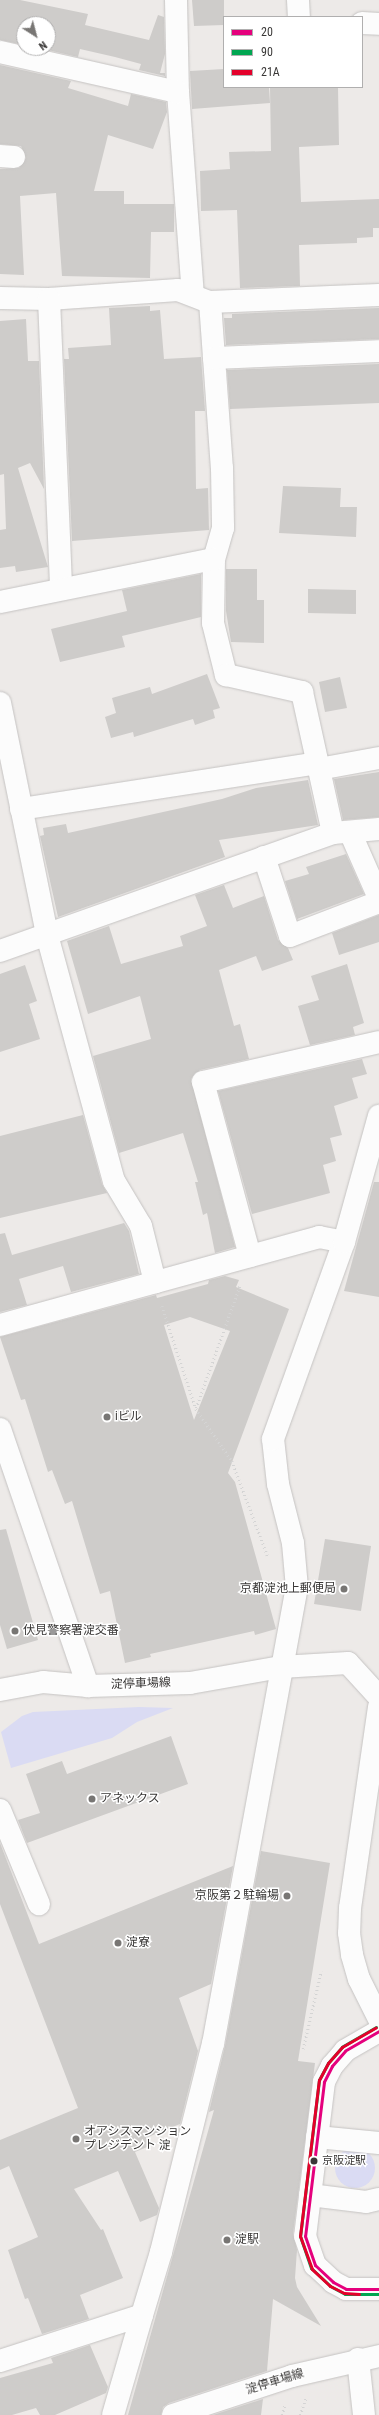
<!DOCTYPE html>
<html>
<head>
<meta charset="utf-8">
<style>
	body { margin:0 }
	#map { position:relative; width:379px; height:2415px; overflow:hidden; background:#edeae8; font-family:"Roboto Condensed","Noto Sans JP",sans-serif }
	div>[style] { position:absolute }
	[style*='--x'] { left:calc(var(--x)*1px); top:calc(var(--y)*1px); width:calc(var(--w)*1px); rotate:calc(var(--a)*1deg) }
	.green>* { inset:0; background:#dadbf3 }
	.round { border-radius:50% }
	.building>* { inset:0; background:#ceccca }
	.path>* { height:2.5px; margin-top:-1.25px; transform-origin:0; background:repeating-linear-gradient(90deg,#d4d4d4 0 1px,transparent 0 4px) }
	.roads { filter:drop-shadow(0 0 1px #c5c3c2) drop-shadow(0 0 1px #c5c3c2) }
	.minor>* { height:22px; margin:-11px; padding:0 11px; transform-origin:11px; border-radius:11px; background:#fcfcfc }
	.major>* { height:22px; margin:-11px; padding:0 11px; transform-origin:11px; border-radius:11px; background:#fcfcfc }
	.bus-1>* { height:3px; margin:-1.5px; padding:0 1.5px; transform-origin:1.5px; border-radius:1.5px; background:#e5007d }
	.bus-2>* { height:3px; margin:-1.5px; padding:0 1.5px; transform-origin:1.5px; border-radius:1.5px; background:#00a651 }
	.bus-3>* { height:3px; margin:-1.5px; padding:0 1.5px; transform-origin:1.5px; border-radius:1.5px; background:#e4002b }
	.dots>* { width:11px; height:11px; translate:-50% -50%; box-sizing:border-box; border:2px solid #fff; border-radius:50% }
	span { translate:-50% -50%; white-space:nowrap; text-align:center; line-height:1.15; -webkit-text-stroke:3px #fff; paint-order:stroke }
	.bus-label { font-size:11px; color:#393736 }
	.left { translate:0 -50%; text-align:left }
	.poi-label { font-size:12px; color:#393736 }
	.right { translate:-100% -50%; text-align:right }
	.street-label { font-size:12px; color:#393736 }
	.legend { position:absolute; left:223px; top:16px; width:140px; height:72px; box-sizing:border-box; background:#fff; border:1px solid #b0afaf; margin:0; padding:5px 7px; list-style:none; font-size:12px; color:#393736 }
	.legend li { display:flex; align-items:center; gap:8px; height:20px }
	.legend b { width:20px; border:1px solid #b0afaf }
	.north { position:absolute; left:16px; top:16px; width:40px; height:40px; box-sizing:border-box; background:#fff; border:1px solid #b0afaf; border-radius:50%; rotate:144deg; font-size:11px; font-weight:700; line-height:16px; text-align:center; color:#393736 }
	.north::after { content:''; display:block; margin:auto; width:14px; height:18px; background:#787674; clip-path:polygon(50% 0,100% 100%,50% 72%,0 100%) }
</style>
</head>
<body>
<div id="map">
	<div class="green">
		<div style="clip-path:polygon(139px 1707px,173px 1708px,137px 1722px,112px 1738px,11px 1768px,1px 1732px,22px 1716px,33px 1712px)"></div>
		<div class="round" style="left:335px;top:2148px;width:40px;height:40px"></div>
	</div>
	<div class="building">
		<div style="clip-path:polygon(0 0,20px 0,88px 14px,85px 25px,149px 40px,158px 15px,164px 17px,165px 54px,160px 73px,165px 73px,165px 76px,139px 70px,141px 64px,115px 57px,80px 49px,78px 57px,39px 48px,48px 48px,48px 24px,24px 24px,24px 45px,0 40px)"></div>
		<div style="clip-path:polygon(192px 0,224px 0,224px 25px,194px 26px)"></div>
		<div style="clip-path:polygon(0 65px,71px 81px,68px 88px,128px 106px,131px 94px,166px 102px,167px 112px,153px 149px,108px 135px,94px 191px,124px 191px,124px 204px,174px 204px,174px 232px,151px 232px,150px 278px,62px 276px,56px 193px,20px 196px,24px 275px,0 274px,0 169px,19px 168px,26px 158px,21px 146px,0 144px)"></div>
		<div style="clip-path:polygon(224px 69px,224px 87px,269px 87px,270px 103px,192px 109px,190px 71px)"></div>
		<div style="clip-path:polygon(270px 87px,338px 87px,339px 145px,299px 147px,301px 202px,379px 199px,379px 228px,373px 228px,373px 237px,357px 238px,357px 243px,299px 245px,300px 286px,240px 288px,237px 210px,201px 211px,200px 171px,230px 169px,229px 152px,271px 151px)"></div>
		<div style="clip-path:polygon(150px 306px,150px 311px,160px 310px,164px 359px,201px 357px,205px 411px,195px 411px,196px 489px,208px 488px,209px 530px,72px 541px,64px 359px,69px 359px,68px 348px,111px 345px,109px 308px)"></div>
		<div style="clip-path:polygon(379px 308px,379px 339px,226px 345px,224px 318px,232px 318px,232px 314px)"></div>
		<div style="clip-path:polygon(26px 319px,28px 361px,39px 361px,44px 489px,30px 463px,18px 468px,48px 567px,16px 572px,15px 566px,0 568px,0 530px,6px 529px,4px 474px,0 475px,0 321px)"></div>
		<div style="clip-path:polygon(379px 364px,379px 403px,230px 409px,227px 370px)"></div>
		<div style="clip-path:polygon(283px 486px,341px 488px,340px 507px,357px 507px,356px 537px,279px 533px)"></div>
		<div style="clip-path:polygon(226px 569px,257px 569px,257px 600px,264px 600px,264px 643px,231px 642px,226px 611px)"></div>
		<div style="clip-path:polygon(201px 574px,201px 617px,122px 636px,125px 647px,60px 662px,51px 629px,127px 611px,122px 590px)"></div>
		<div style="clip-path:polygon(308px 589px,356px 590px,356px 614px,308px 613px)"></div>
		<div style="clip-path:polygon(207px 674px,220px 708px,213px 710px,215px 718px,195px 725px,193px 719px,134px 737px,133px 732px,111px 738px,105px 717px,116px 713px,112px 698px,150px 687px,152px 694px)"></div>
		<div style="clip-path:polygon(340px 677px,347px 708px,325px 712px,319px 682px)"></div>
		<div style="clip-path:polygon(379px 772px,379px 817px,343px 820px,334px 779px)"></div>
		<div style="clip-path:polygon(308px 780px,318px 825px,219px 840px,225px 857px,58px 917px,40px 836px,44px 835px,43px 828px,66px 824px,68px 833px,222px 799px,256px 788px)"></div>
		<div style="clip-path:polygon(346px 854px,364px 894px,297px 919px,285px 881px,309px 874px,306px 867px)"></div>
		<div style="clip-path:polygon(224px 885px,233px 908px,264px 896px,278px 940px,288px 948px,293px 960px,262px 971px,256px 956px,219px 970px,234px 1026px,240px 1024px,249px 1059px,200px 1070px,191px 1079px,235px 1247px,215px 1253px,207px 1213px,203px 1215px,195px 1182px,198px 1182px,183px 1133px,119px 1153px,93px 1056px,151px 1039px,140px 996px,88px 1014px,67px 941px,109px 926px,121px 964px,183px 946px,180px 936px,207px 926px,195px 895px)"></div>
		<div style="clip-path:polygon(379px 915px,379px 942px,339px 955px,332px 933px)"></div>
		<div style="clip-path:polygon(347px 964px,364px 1023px,353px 1027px,355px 1035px,310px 1045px,298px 1006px,319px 1000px,311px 976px)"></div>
		<div style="clip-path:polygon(25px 965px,37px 1001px,29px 1004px,40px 1039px,0 1052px,0 974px)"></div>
		<div style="clip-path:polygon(362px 1059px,367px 1074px,352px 1078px,358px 1098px,334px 1106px,342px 1135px,330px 1138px,336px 1161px,323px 1165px,330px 1193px,252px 1214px,218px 1091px)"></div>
		<div style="clip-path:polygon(83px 1115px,102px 1184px,107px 1193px,0 1218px,0 1136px)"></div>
		<div style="clip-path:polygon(374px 1182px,379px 1182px,379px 1297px,344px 1291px)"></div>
		<div style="clip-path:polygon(124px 1223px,129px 1231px,139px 1274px,71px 1292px,63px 1266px,19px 1279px,27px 1305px,0 1312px,0 1234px,5px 1233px,12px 1255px)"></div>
		<div style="clip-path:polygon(evenodd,225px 1276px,239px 1280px,236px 1287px,289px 1309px,228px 1473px,235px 1482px,276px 1629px,255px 1635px,254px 1631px,150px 1654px,151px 1657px,125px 1663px,110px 1591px,100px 1594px,72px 1501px,65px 1504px,52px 1470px,48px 1472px,25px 1399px,21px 1400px,0 1337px,156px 1295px,157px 1298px,208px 1284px,209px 1280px,225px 1276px,190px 1317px,230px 1331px,194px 1420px,164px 1325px,190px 1317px)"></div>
		<div style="clip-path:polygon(6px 1529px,38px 1640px,7px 1649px,0 1625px,0 1530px)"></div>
		<div style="clip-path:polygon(325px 1539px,371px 1546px,361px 1611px,314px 1604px)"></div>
		<div style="clip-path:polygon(171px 1736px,188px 1784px,27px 1843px,18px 1820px,40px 1813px,26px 1774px,62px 1761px,67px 1774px)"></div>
		<div style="clip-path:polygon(0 1843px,39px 1944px,233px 1866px,211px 1984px,179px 1998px,198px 2051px,180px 2124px,148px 2137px,152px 2145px,135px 2152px,159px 2208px,157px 2215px,140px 2222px,118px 2171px,74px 2189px,101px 2230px,103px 2229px,123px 2278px,80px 2295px,89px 2319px,42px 2334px,28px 2298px,25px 2299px,8px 2250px,38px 2237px,9px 2166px,0 2170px,0 2140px,78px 2108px,0 1904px)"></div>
		<div style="clip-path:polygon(261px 1851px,330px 1863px,298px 2061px,315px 2063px,293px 2234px,297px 2250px,295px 2278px,297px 2287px,321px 2326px,273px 2299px,267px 2371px,169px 2403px,163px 2407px,161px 2415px,128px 2415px,214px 2110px,209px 2112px,225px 2046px)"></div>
		<div style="clip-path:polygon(90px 2345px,108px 2387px,106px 2393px,55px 2415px,40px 2415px,36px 2408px,12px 2415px,0 2415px,0 2378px,53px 2363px,51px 2358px)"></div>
		<div style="clip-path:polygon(263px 2399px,261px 2415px,213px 2415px)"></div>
	</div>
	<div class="path">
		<div style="--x:162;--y:1306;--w:108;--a:71.7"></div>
		<div style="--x:196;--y:1409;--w:63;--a:55.3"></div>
		<div style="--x:232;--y:1461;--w:103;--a:69.4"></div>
		<div style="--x:196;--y:1408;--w:131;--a:-70.3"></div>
		<div style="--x:303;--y:2049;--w:80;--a:-77"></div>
		<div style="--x:282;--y:2415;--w:11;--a:-75"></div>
		<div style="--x:300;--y:2415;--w:18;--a:-71"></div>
	</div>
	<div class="roads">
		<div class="minor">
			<div style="--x:176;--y:0;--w:92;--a:88.8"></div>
			<div style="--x:178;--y:92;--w:203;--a:85.8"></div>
			<div style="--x:298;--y:0;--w:17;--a:87"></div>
			<div style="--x:362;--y:23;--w:17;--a:3"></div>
			<div style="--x:0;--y:52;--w:182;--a:12.7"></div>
			<div style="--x:0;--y:156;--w:14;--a:4"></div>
			<div style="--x:0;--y:298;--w:49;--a:1.2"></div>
			<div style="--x:49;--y:299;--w:129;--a:-4"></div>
			<div style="--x:178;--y:290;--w:34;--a:21"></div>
			<div style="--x:210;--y:302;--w:169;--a:-2.4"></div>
			<div style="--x:49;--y:299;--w:290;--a:87.6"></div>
			<div style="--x:210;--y:302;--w:166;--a:85.9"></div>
			<div style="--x:222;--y:468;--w:60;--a:89"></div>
			<div style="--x:223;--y:528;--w:32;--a:106"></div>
			<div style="--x:214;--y:559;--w:64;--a:90.9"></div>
			<div style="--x:213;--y:623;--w:54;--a:76"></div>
			<div style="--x:226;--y:675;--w:78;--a:12.6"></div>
			<div style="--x:302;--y:692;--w:144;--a:77.6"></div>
			<div style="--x:214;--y:358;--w:165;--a:-2.4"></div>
			<div style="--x:0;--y:602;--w:218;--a:-11.4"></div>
			<div style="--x:0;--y:703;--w:237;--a:78.5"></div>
			<div style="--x:47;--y:935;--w:255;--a:74.8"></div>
			<div style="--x:114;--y:1181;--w:52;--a:59"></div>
			<div style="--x:141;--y:1226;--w:58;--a:76"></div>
			<div style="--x:319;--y:769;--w:61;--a:-10.4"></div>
			<div style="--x:21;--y:809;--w:300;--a:-8.8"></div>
			<div style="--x:350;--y:832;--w:72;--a:66.3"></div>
			<div style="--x:264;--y:857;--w:83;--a:71.8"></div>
			<div style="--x:290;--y:936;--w:95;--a:-20.9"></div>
			<div style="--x:0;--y:951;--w:353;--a:-19.5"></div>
			<div style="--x:333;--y:833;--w:46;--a:-5"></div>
			<div style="--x:250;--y:1256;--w:180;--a:-105.1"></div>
			<div style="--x:203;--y:1082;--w:180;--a:-12.8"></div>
			<div style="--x:0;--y:1325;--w:331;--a:-15.4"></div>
			<div style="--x:319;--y:1237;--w:25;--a:11"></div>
			<div style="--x:0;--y:1429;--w:272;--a:71.1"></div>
			<div style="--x:281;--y:1667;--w:67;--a:-3.4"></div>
			<div style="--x:348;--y:1663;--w:46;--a:47.6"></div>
			<div style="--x:379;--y:1707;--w:203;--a:98.2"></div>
			<div style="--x:350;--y:1908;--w:25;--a:92"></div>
			<div style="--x:349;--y:1933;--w:22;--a:82"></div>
			<div style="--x:352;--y:1955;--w:25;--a:74"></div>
			<div style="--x:359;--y:1979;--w:45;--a:63.4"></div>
			<div style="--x:0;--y:1810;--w:102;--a:67.5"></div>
			<div style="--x:379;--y:2031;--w:39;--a:150"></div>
			<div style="--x:345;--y:2051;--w:20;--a:131"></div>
			<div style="--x:332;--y:2066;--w:18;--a:117"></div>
			<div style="--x:324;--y:2082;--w:155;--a:97"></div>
			<div style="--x:305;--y:2236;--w:31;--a:71"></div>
			<div style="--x:315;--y:2265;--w:25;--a:43"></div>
			<div style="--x:333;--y:2282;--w:15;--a:28"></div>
			<div style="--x:346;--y:2289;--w:33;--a:0"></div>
			<div style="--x:317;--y:2137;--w:62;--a:5.5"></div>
			<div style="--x:310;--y:2195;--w:56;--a:7.1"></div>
			<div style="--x:366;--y:2202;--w:13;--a:-13"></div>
			<div style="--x:358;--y:2359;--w:56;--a:83.9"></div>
			<div style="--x:0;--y:2361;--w:149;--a:-17.9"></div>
			<div style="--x:142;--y:2315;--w:66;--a:-73.2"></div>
			<div style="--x:161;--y:2252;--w:214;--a:-76"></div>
			<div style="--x:213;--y:2044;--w:464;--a:-79.6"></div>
			<div style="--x:297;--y:1588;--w:45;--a:-95.1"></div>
			<div style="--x:293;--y:1543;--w:61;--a:-104.3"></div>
			<div style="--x:278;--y:1484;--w:45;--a:-96.3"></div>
			<div style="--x:273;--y:1439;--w:209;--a:-70.2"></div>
			<div style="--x:344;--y:1242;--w:131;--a:-74.5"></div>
			<div style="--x:113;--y:2415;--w:104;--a:-73.8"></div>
		</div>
		<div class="major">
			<div style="--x:0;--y:1690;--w:44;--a:-10.5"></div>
			<div style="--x:43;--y:1682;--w:45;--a:5.1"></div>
			<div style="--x:88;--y:1686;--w:102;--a:-1.7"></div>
			<div style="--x:190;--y:1683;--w:92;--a:-10"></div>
			<div style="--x:173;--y:2415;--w:125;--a:-18.1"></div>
			<div style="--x:292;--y:2376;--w:89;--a:-12.9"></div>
		</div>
	</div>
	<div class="bus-1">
		<div style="--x:379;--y:2031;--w:39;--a:150"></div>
		<div style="--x:345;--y:2051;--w:20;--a:131"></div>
		<div style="--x:332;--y:2066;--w:18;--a:117"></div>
		<div style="--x:324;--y:2082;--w:155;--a:97"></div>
		<div style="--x:305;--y:2236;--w:31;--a:71"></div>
		<div style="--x:315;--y:2265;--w:25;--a:43"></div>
		<div style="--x:333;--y:2282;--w:15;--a:28"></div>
		<div style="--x:346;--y:2289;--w:33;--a:0"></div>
	</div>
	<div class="bus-2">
		<div style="--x:376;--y:2027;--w:39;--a:150"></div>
		<div style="--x:342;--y:2047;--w:21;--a:131"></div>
		<div style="--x:328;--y:2063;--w:19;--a:118"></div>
		<div style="--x:319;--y:2080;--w:157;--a:96.9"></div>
		<div style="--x:300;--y:2236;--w:34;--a:71"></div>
		<div style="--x:311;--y:2268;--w:26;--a:43"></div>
		<div style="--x:330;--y:2286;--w:17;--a:28"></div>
		<div style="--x:345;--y:2294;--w:34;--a:0"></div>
	</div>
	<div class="bus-3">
		<div style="--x:359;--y:2294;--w:15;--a:-176"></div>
		<div style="--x:344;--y:2293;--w:16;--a:-153"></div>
		<div style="--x:330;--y:2286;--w:25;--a:-137"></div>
		<div style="--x:312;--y:2269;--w:35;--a:-110"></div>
		<div style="--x:300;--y:2236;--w:157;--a:-83.1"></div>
		<div style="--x:319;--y:2080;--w:19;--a:-62"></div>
		<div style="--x:328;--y:2063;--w:21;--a:-49"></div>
		<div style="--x:342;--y:2047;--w:39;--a:-30"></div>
	</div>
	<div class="dots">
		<div style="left:107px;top:1417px;background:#787674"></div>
		<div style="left:344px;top:1589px;background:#787674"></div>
		<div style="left:15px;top:1631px;background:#787674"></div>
		<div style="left:92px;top:1799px;background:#787674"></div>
		<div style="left:287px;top:1896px;background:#787674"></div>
		<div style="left:118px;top:1943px;background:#787674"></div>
		<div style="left:76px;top:2139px;background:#787674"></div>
		<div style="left:314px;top:2161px;background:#393736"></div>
		<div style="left:227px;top:2240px;background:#787674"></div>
	</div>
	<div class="bus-label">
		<span class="left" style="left:322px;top:2161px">京阪淀駅</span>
	</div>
	<div class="poi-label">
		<span class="left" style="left:115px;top:1417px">iビル</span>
		<span class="right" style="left:336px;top:1589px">京都淀池上郵便局</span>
		<span class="left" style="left:23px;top:1631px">伏見警察署淀交番</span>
		<span class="left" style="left:100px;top:1799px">アネックス</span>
		<span class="right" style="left:279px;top:1896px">京阪第２駐輪場</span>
		<span class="left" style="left:126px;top:1943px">淀寮</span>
		<span class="left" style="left:84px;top:2139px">オアシスマンション<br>プレジデント 淀</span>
		<span class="left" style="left:235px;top:2240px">淀駅</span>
	</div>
	<div class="street-label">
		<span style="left:141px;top:1684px;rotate:-2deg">淀停車場線</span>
		<span style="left:275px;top:2382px;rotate:-17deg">淀停車場線</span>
	</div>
	<ul class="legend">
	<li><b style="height:5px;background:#e5007d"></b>20</li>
	<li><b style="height:5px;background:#00a651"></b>90</li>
	<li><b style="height:5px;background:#e4002b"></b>21A</li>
	</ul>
	<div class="north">N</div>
</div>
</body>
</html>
